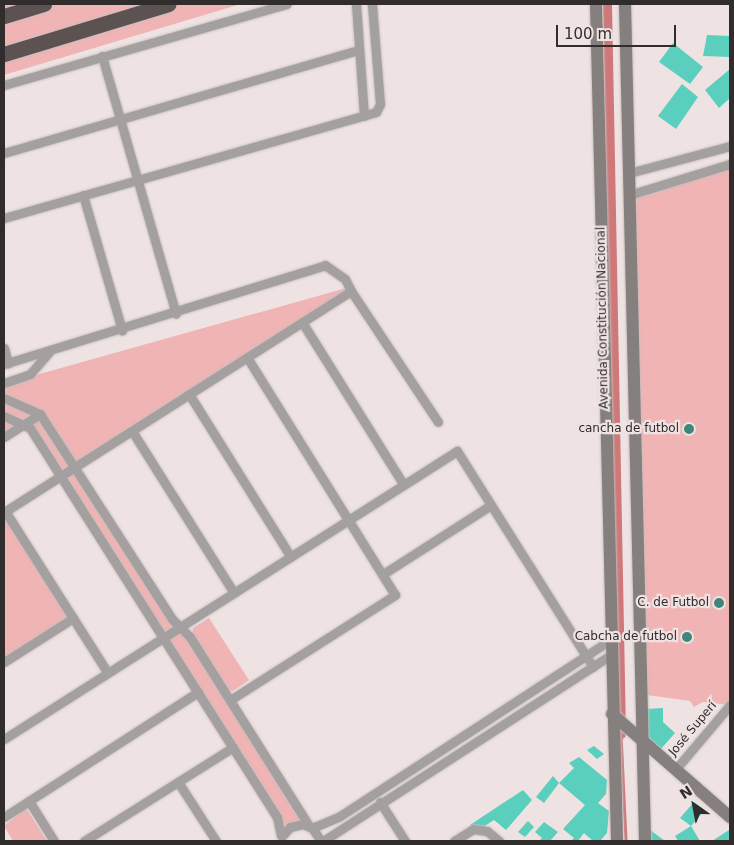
<!DOCTYPE html>
<html>
<head>
<meta charset="utf-8">
<style>
	body { margin:0 }
	#map { position:relative; width:734px; height:845px; overflow:hidden; background:#eee3e2; font-family:"DejaVu Sans",sans-serif }
	div>[style] { position:absolute }
	[style*='--x'] { left:calc(var(--x)*1px); top:calc(var(--y)*1px); width:calc(var(--w)*1px); rotate:calc(var(--a)*1deg) }
	.green>* { inset:0; background:#f0b4b4 }
	.stream>* { height:2.5px; margin:-1.25px; padding:0 1.25px; transform-origin:1.25px; border-radius:1.25px; background:#cf7879 }
	.canal>* { height:9px; margin:-4.5px; padding:0 4.5px; transform-origin:4.5px; border-radius:4.5px; background:#cf7879 }
	.building>* { inset:0; background:#5acfbd }
	.roads { filter:drop-shadow(0 0 1px #c8bfbe) drop-shadow(0 0 1px #c8bfbe) }
	.street>* { height:9px; margin:-4.5px; padding:0 4.5px; transform-origin:4.5px; border-radius:4.5px; background:#a5a0a0 }
	.secondary>* { height:12px; margin:-6px; padding:0 6px; transform-origin:6px; border-radius:6px; background:#857f7e }
	.highway>* { height:15px; margin:-7.5px; padding:0 7.5px; transform-origin:7.5px; border-radius:7.5px; background:#5c5252 }
	.dots>* { width:14px; height:14px; translate:-50% -50%; box-sizing:border-box; border:2px solid #eee3e2; border-radius:50% }
	span { translate:-50% -50%; white-space:nowrap; text-align:center; line-height:1.15; -webkit-text-stroke:4.5px #eee3e2; paint-order:stroke }
	.street-label { font-size:12px; color:#322d2d }
	.poi-label { font-size:12px; color:#322d2d }
	.right { translate:-100% -50%; text-align:right }
	.frame { position:absolute; inset:0; border:5px solid #322d2d; pointer-events:none }
	.north { position:absolute; left:669px; top:780px; width:50px; height:50px; -webkit-text-stroke:4px #eee3e2; paint-order:stroke; rotate:327deg; font-size:14px; font-weight:700; line-height:20px; text-align:center; color:#322d2d }
	.north::after { content:''; display:block; margin:auto; width:18px; height:22px; background:#322d2d; clip-path:polygon(50% 0,100% 100%,50% 72%,0 100%) }
	.scale { position:absolute; left:556px; top:25px; width:120px; height:22px; box-sizing:border-box; border:2px solid #322d2d; border-top:0; padding-left:6px; font-size:15px; line-height:18px; white-space:nowrap; color:#322d2d; -webkit-text-stroke:4px #eee3e2; paint-order:stroke }
</style>
</head>
<body>
<div id="map">
	<div class="green">
		<div style="clip-path:polygon(4px 4px,241px 4px,4px 75px)"></div>
		<div style="clip-path:polygon(730px 164px,730px 705px,703px 702px,694px 707px,690px 701px,640px 694px,629px 195px)"></div>
		<div style="clip-path:polygon(350px 287px,74px 467px,171px 619px,190px 637px,309px 826px,281px 833px,281px 824px,27px 425px,4px 437px,4px 384px)"></div>
		<div style="clip-path:polygon(4px 512px,73px 618px,4px 662px)"></div>
		<div style="clip-path:polygon(209px 618px,249px 680px,233px 691px,228px 690px,192px 633px,193px 628px)"></div>
		<div style="clip-path:polygon(26px 808px,47px 841px,13px 841px,4px 826px)"></div>
	</div>
	<div class="stream">
		<div style="--x:621;--y:734;--w:107;--a:87.3"></div>
	</div>
	<div class="canal">
		<div style="--x:607;--y:4;--w:730;--a:88.9"></div>
	</div>
	<div class="building">
		<div style="clip-path:polygon(707px 35px,730px 36px,730px 57px,703px 56px)"></div>
		<div style="clip-path:polygon(673px 43px,703px 67px,690px 84px,659px 62px)"></div>
		<div style="clip-path:polygon(730px 69px,730px 98px,719px 108px,705px 90px)"></div>
		<div style="clip-path:polygon(682px 84px,698px 97px,676px 129px,658px 116px)"></div>
		<div style="clip-path:polygon(663px 708px,663px 722px,675px 733px,660px 750px,648px 738px,645px 709px)"></div>
		<div style="clip-path:polygon(594px 746px,604px 754px,597px 759px,587px 750px)"></div>
		<div style="clip-path:polygon(579px 757px,607px 780px,606px 794px,598px 803px,609px 811px,607px 833px,600px 841px,593px 841px,584px 833px,578px 841px,571px 841px,574px 838px,563px 829px,585px 805px,559px 783px,544px 803px,536px 797px,553px 776px,559px 783px,574px 768px,569px 763px)"></div>
		<div style="clip-path:polygon(523px 790px,532px 800px,506px 830px,494px 820px,480px 829px,470px 825px)"></div>
		<div style="clip-path:polygon(694px 802px,705px 810px,691px 826px,680px 818px)"></div>
		<div style="clip-path:polygon(528px 821px,534px 827px,525px 837px,518px 832px)"></div>
		<div style="clip-path:polygon(544px 822px,558px 832px,550px 841px,539px 841px,542px 838px,535px 832px)"></div>
		<div style="clip-path:polygon(691px 826px,700px 841px,678px 841px,675px 836px)"></div>
		<div style="clip-path:polygon(649px 829px,665px 841px,649px 841px)"></div>
		<div style="clip-path:polygon(729px 830px,730px 841px,712px 841px)"></div>
	</div>
	<div class="roads">
		<div class="street">
			<div style="--x:356;--y:4;--w:112;--a:85.9"></div>
			<div style="--x:102;--y:56;--w:268;--a:74"></div>
			<div style="--x:4;--y:85;--w:294;--a:-16"></div>
			<div style="--x:4;--y:153;--w:369;--a:-16.2"></div>
			<div style="--x:629;--y:173;--w:105;--a:-15"></div>
			<div style="--x:83;--y:195;--w:141;--a:73.9"></div>
			<div style="--x:629;--y:195;--w:106;--a:-17.1"></div>
			<div style="--x:4;--y:218;--w:387;--a:-15.9"></div>
			<div style="--x:376;--y:112;--w:9;--a:-63"></div>
			<div style="--x:380;--y:104;--w:100;--a:-94.6"></div>
			<div style="--x:351;--y:291;--w:157;--a:56.4"></div>
			<div style="--x:302;--y:322;--w:192;--a:58"></div>
			<div style="--x:4;--y:348;--w:16;--a:75"></div>
			<div style="--x:4;--y:364;--w:336;--a:-17.1"></div>
			<div style="--x:325;--y:265;--w:24;--a:35"></div>
			<div style="--x:345;--y:279;--w:13;--a:63"></div>
			<div style="--x:351;--y:291;--w:411;--a:147.5"></div>
			<div style="--x:4;--y:383;--w:28;--a:-19"></div>
			<div style="--x:30;--y:374;--w:29;--a:-49"></div>
			<div style="--x:189;--y:394;--w:192;--a:58"></div>
			<div style="--x:4;--y:398;--w:39;--a:24"></div>
			<div style="--x:40;--y:414;--w:244;--a:57.2"></div>
			<div style="--x:172;--y:619;--w:25;--a:45"></div>
			<div style="--x:190;--y:637;--w:223;--a:57.8"></div>
			<div style="--x:4;--y:416;--w:29;--a:25"></div>
			<div style="--x:30;--y:428;--w:461;--a:57.6"></div>
			<div style="--x:277;--y:817;--w:19;--a:78"></div>
			<div style="--x:132;--y:431;--w:191;--a:57.8"></div>
			<div style="--x:4;--y:437;--w:43;--a:-32.6"></div>
			<div style="--x:5;--y:511;--w:191;--a:57.6"></div>
			<div style="--x:383;--y:574;--w:128;--a:-32.6"></div>
			<div style="--x:4;--y:662;--w:82;--a:-32.5"></div>
			<div style="--x:230;--y:700;--w:196;--a:-32.5"></div>
			<div style="--x:395;--y:595;--w:280;--a:-121.9"></div>
			<div style="--x:4;--y:739;--w:537;--a:-32.45"></div>
			<div style="--x:457;--y:451;--w:255;--a:57.8"></div>
			<div style="--x:675;--y:770;--w:85;--a:-49.8"></div>
			<div style="--x:178;--y:782;--w:70;--a:57.2"></div>
			<div style="--x:29;--y:801;--w:47;--a:58"></div>
			<div style="--x:380;--y:802;--w:46;--a:57.3"></div>
			<div style="--x:4;--y:817;--w:231;--a:-32.8"></div>
			<div style="--x:312;--y:828;--w:30;--a:-23"></div>
			<div style="--x:340;--y:816;--w:322;--a:-33.1"></div>
			<div style="--x:487;--y:831;--w:16;--a:40"></div>
			<div style="--x:282;--y:836;--w:12;--a:-48"></div>
			<div style="--x:290;--y:827;--w:13;--a:-13"></div>
			<div style="--x:303;--y:824;--w:10;--a:24"></div>
			<div style="--x:312;--y:828;--w:16;--a:55"></div>
			<div style="--x:84;--y:841;--w:176;--a:-32.2"></div>
			<div style="--x:323;--y:841;--w:343;--a:-32.9"></div>
			<div style="--x:454;--y:841;--w:22;--a:-32"></div>
			<div style="--x:473;--y:829;--w:14;--a:8"></div>
		</div>
		<div class="secondary">
			<div style="--x:596;--y:4;--w:837;--a:88.56"></div>
			<div style="--x:625;--y:4;--w:837;--a:88.63"></div>
			<div style="--x:612;--y:714;--w:157;--a:41.1"></div>
		</div>
		<div class="highway">
			<div style="--x:4;--y:16;--w:42;--a:-16.7"></div>
			<div style="--x:4;--y:54;--w:172;--a:-16.9"></div>
		</div>
	</div>
	<div class="dots">
		<div style="left:689px;top:429px;background:#41867a"></div>
		<div style="left:719px;top:603px;background:#41867a"></div>
		<div style="left:687px;top:637px;background:#41867a"></div>
	</div>
	<div class="street-label">
		<span style="left:603px;top:318px;rotate:-91deg">Avenida Constitución Nacional</span>
		<span style="left:693px;top:729px;rotate:-50deg">José Superí</span>
	</div>
	<div class="poi-label">
		<span class="right" style="left:679px;top:429px">cancha de futbol</span>
		<span class="right" style="left:709px;top:603px">C. de Futbol</span>
		<span class="right" style="left:677px;top:637px">Cabcha de futbol</span>
	</div>
	<div class="frame"></div>
	<div class="north">N</div>
	<div class="scale">100 m</div>
</div>
</body>
</html>
